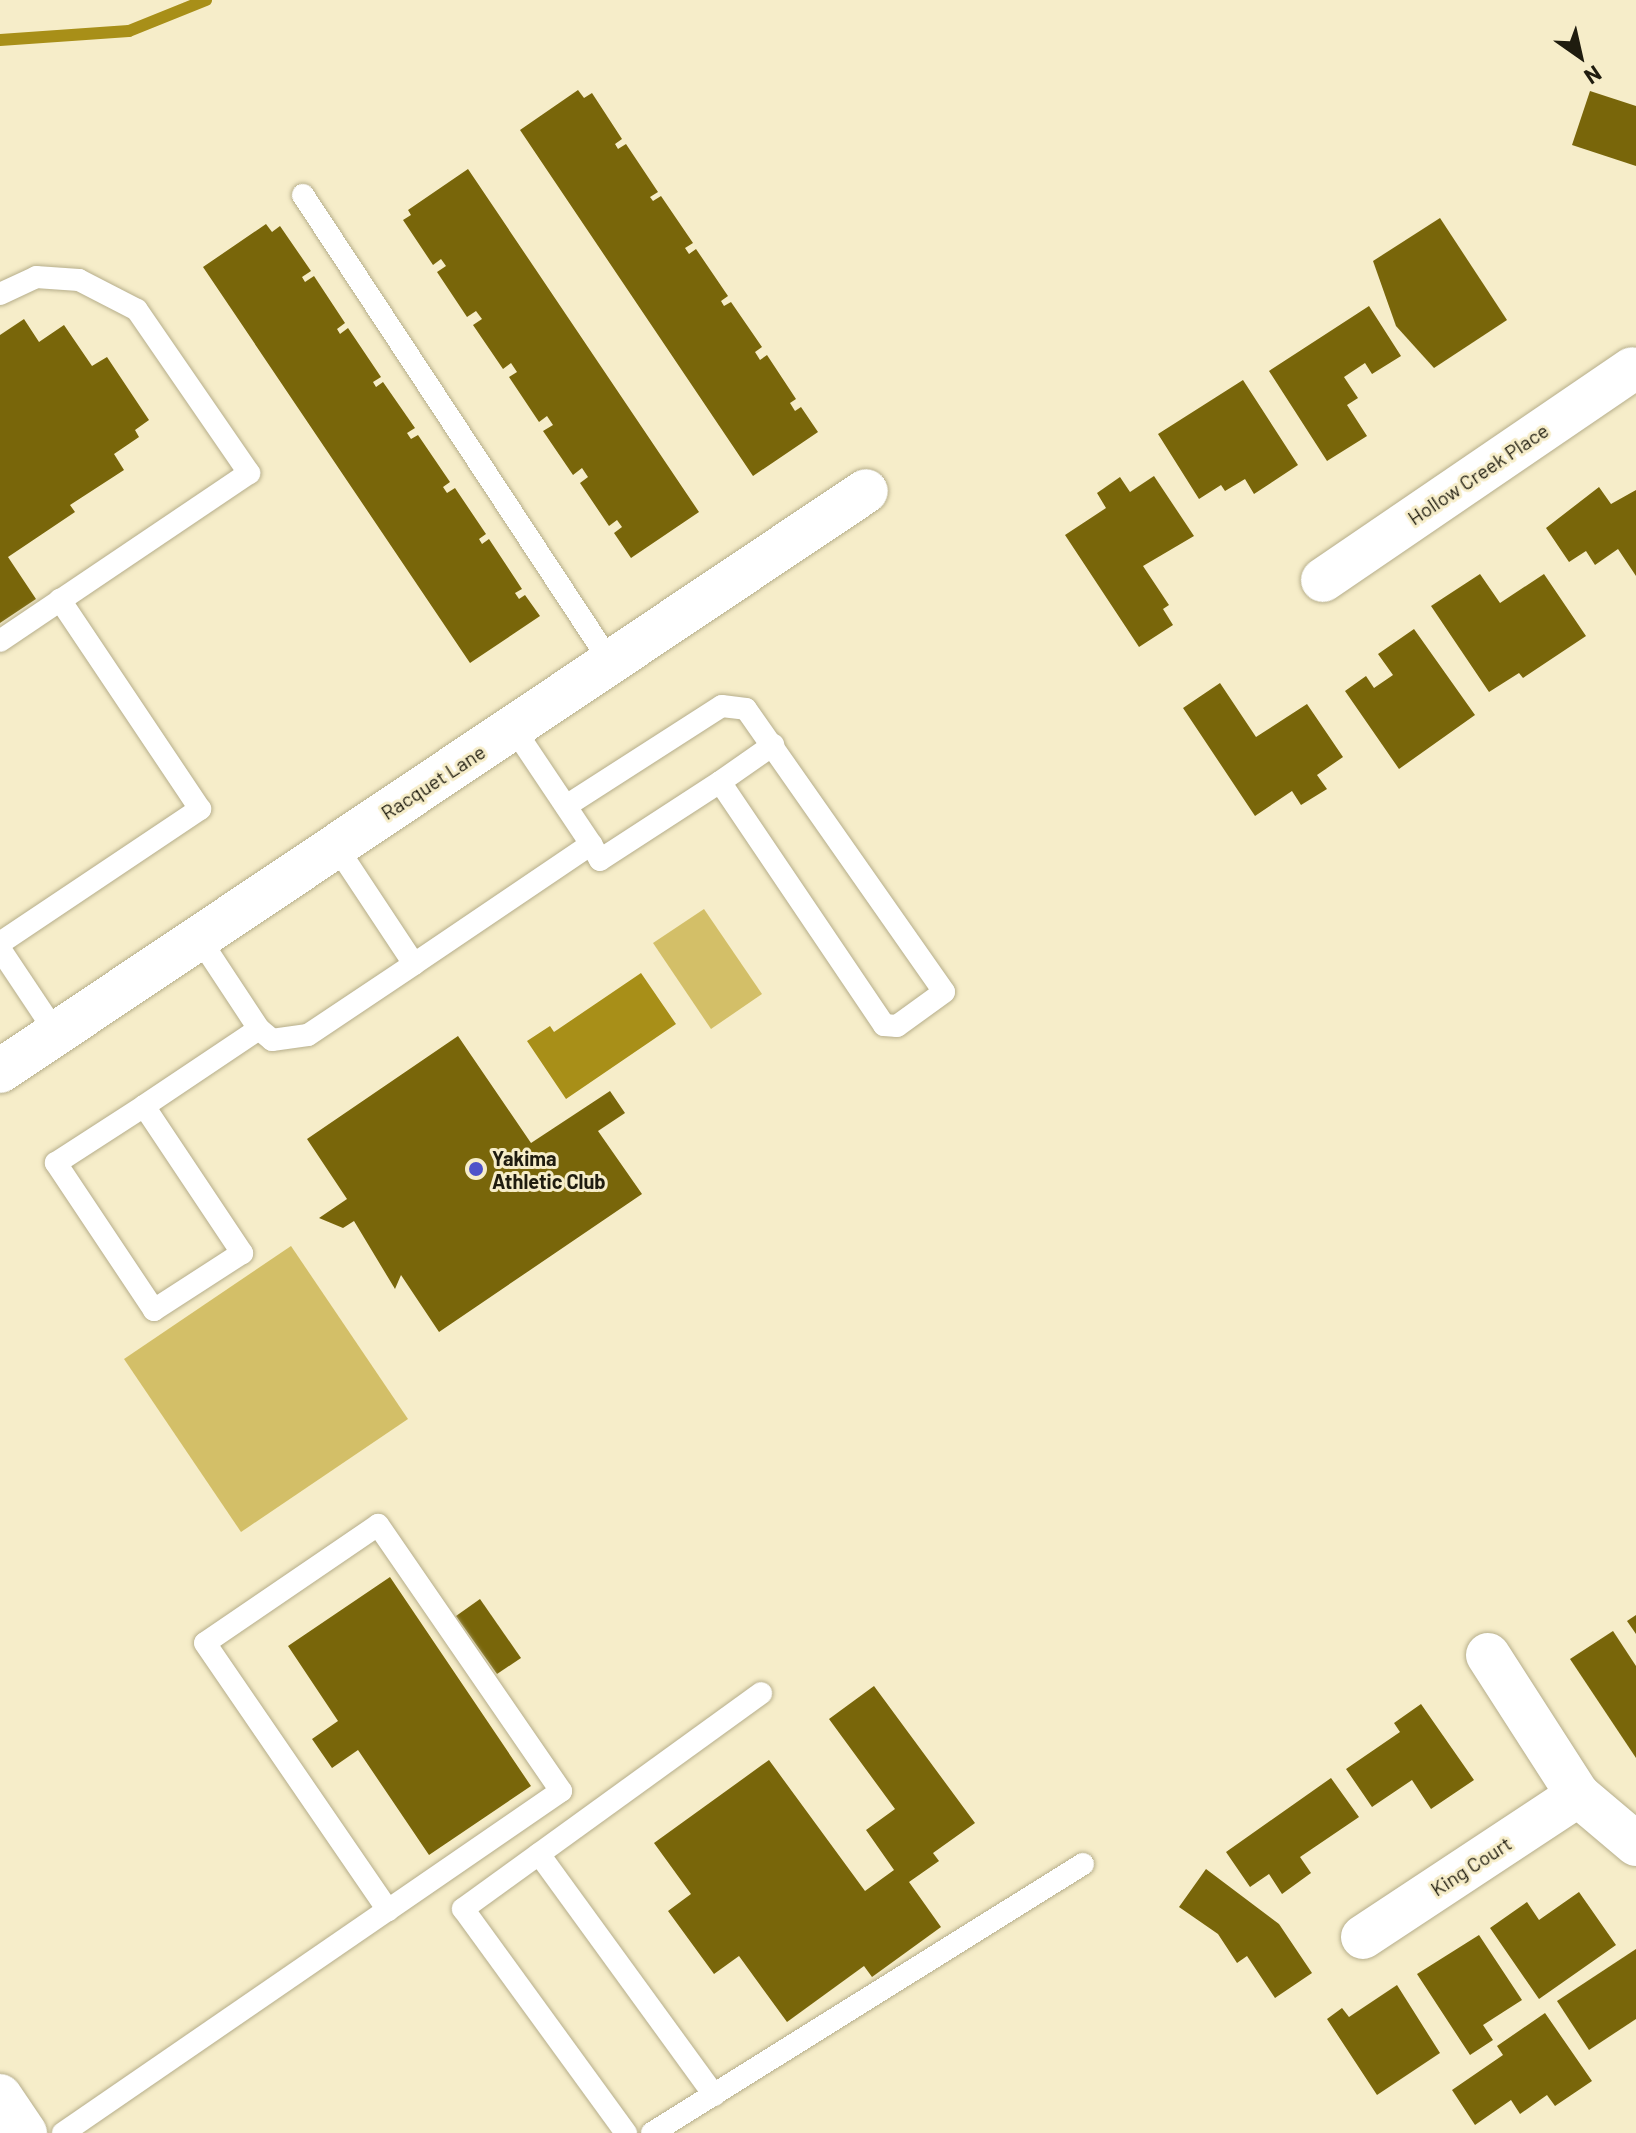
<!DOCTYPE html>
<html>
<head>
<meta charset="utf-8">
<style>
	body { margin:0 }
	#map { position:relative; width:1636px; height:2133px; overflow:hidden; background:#f6edc9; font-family:Barlow,sans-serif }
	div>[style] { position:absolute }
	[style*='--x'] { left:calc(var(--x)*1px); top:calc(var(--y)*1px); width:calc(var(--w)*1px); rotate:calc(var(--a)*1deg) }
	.green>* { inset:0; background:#d3bf68 }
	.water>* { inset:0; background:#a88f18 }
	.stream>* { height:12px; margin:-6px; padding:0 6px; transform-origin:6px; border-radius:6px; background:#a88f18 }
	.building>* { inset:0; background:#79660a }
	.roads { filter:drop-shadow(0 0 2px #b6ae8b) drop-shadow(0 0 2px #b6ae8b) }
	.service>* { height:22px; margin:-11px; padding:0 11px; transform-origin:11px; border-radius:11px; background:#fff }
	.minor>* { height:44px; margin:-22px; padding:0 22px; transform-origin:22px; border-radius:22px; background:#fff }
	.tertiary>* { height:44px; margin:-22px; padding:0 22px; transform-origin:22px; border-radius:22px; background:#fff }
	.dots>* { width:22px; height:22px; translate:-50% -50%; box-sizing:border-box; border:4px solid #f6edc9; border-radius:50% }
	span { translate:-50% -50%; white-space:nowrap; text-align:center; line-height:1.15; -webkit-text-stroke:6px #f6edc9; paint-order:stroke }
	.street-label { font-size:20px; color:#1f1c0f }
	.poi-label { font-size:20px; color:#1f1c0f; font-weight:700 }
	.left { translate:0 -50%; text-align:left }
	.north { position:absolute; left:1540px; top:16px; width:80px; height:80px; -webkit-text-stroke:6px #f6edc9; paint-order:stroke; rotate:146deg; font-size:22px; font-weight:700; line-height:32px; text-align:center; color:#1f1c0f }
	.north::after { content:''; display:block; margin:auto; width:28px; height:36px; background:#1f1c0f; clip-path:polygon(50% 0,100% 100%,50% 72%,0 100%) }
</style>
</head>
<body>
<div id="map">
	<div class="green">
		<div style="clip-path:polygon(704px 909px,762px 994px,711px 1029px,653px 943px)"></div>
		<div style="clip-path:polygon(291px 1246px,408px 1419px,241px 1532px,124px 1359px)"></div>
	</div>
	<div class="water">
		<div style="clip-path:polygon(641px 973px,676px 1024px,566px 1099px,527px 1041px,550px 1026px,554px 1032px)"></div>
	</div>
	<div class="stream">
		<div style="--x:0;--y:40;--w:129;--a:-4"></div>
		<div style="--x:129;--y:31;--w:83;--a:-21.9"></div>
	</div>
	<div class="building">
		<div style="clip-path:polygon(578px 90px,584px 98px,592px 93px,622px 139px,615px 144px,618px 149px,626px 144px,658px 192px,650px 197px,653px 201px,661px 196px,693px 243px,685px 248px,689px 254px,696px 249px,728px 296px,721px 301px,724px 306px,731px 302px,762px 347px,755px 352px,760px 360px,767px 355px,796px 399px,790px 403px,795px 411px,801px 407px,818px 432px,753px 476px,520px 130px)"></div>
		<div style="clip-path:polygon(1590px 91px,1636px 106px,1636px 166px,1572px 145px)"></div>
		<div style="clip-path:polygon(468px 169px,699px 512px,631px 558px,614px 533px,622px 527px,617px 520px,609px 526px,580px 483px,588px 477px,582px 468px,573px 475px,543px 431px,553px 425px,547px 416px,539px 422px,509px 377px,517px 372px,511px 363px,503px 369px,473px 325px,482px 319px,476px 311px,467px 317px,437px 272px,446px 266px,441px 259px,433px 265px,403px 220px,411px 215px,408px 210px)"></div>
		<div style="clip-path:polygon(1440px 218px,1507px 320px,1434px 368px,1396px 326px,1373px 261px)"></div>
		<div style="clip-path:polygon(266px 224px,272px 232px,280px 226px,311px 271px,302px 277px,305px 282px,314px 276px,345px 323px,337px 329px,340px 334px,348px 328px,381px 377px,373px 382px,376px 387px,383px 382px,415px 428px,407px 433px,411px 439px,418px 435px,450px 482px,443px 487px,447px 493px,455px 488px,486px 534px,479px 539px,482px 544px,489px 539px,522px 589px,515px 593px,519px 599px,525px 595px,540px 616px,470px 663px,203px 267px)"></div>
		<div style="clip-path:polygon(1369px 306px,1401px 356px,1372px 374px,1365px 363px,1344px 377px,1358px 398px,1347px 405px,1367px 436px,1327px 461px,1269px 371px)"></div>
		<div style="clip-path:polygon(24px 319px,39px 342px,64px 325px,92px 366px,107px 357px,149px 420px,135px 430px,139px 437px,114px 454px,124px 470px,70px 505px,75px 512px,8px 557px,36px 599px,0 623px,0 335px)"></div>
		<div style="clip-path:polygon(1243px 380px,1298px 465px,1254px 494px,1245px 479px,1225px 491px,1221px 485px,1199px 499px,1158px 434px)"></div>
		<div style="clip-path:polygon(1154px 476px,1194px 536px,1143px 566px,1169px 605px,1163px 609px,1173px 625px,1139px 647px,1065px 535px,1106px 508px,1097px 493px,1120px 477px,1130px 492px)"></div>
		<div style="clip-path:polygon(1599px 487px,1611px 504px,1636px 490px,1636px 576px,1618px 549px,1595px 565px,1586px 551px,1569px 562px,1546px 528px)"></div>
		<div style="clip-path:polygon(1480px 574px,1500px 603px,1544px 574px,1586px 636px,1523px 678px,1519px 673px,1489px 692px,1431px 606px)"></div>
		<div style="clip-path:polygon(1414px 629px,1475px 715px,1399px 769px,1345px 691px,1366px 676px,1374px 688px,1393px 675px,1378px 654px)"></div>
		<div style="clip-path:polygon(1220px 683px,1256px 737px,1307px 704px,1343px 757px,1317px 775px,1327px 789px,1301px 805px,1292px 791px,1255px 816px,1183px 708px)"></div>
		<div style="clip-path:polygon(458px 1036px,531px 1143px,610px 1091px,625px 1113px,598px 1131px,642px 1194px,439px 1332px,401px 1275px,395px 1289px,354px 1221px,343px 1228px,319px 1218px,347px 1199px,307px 1139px)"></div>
		<div style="clip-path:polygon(390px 1577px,531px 1786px,429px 1855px,358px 1750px,332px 1768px,312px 1739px,338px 1721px,288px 1646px)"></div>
		<div style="clip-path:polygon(480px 1599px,521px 1658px,497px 1674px,456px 1616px)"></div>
		<div style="clip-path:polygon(1636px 1615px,1636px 1634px,1627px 1621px)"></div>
		<div style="clip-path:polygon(1613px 1631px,1636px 1666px,1636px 1758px,1570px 1659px)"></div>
		<div style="clip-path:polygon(874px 1686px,975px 1823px,933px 1853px,939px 1861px,909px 1882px,941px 1927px,872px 1977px,864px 1966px,787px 2022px,739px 1956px,714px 1974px,668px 1911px,691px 1894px,654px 1843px,769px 1760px,865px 1891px,894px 1870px,866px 1830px,895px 1809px,829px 1719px)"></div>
		<div style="clip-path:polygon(1421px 1704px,1474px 1780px,1431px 1809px,1412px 1780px,1372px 1807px,1346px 1769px,1400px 1732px,1394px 1723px)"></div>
		<div style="clip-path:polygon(1331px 1778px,1359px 1817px,1300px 1857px,1311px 1873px,1282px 1894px,1269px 1874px,1250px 1887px,1226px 1852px)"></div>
		<div style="clip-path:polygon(1206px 1869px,1279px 1924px,1312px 1973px,1275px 1998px,1247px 1956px,1237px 1963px,1218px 1934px,1179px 1907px)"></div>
		<div style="clip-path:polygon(1579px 1892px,1616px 1945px,1539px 1999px,1490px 1928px,1527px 1902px,1539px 1920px)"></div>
		<div style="clip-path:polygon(1479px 1935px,1522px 2000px,1483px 2025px,1493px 2040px,1470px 2055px,1417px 1974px)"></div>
		<div style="clip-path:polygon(1636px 1949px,1636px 2019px,1589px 2050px,1557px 2001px)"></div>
		<div style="clip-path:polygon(1397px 1985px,1440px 2053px,1377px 2095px,1327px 2019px,1342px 2008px,1349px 2017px)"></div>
		<div style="clip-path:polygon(1545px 2013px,1592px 2081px,1555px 2106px,1547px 2095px,1520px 2114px,1511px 2100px,1475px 2125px,1452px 2090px,1503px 2055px,1497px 2046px)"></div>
	</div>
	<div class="roads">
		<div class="service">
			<div style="--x:303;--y:195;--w:560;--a:56.65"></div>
			<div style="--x:0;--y:294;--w:40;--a:-25"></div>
			<div style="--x:36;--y:277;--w:43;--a:4"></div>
			<div style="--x:79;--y:280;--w:65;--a:27.3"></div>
			<div style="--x:137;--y:310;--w:198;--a:55.5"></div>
			<div style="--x:249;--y:473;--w:300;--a:146"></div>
			<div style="--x:720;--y:782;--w:65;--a:-34.9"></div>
			<div style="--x:566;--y:806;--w:185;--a:-32.7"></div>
			<div style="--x:722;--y:706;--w:24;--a:7"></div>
			<div style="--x:746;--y:709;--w:345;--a:55"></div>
			<div style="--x:944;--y:992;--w:58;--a:144.1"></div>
			<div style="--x:897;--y:1026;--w:13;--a:-176"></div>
			<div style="--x:884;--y:1025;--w:293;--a:-124"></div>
			<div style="--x:720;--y:782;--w:143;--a:147"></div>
			<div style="--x:600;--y:860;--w:18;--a:-119"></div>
			<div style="--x:199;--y:938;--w:109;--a:56.6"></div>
			<div style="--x:259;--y:1029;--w:17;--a:40"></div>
			<div style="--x:272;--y:1040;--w:36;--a:-8"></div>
			<div style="--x:308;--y:1035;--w:128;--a:-33.8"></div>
			<div style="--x:414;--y:964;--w:141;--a:-123.5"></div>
			<div style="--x:0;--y:943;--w:241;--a:-33.8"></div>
			<div style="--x:200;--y:809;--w:252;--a:-123.8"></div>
			<div style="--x:0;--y:949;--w:101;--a:56.3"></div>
			<div style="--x:414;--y:964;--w:214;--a:-34.1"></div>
			<div style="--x:591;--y:844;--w:138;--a:-123.8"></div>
			<div style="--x:144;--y:1106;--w:177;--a:56.3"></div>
			<div style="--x:242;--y:1253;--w:105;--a:147.1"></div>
			<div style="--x:154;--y:1310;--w:177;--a:-123.7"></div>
			<div style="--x:56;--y:1163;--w:105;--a:-32.9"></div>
			<div style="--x:144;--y:1106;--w:138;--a:-33.8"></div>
			<div style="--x:539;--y:1854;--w:298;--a:54"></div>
			<div style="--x:63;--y:2133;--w:394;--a:-34.5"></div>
			<div style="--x:388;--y:1910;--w:210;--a:-34.5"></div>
			<div style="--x:561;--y:1791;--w:323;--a:-124.5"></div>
			<div style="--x:378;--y:1525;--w:209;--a:145.7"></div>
			<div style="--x:205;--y:1643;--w:324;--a:55.6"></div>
			<div style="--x:626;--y:2133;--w:277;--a:-126"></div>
			<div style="--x:463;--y:1909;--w:368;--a:-35.9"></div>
			<div style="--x:652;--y:2133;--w:508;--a:-31.97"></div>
		</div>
		<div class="minor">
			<div style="--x:1323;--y:580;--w:374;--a:-34.3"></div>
			<div style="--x:0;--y:1071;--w:1042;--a:-33.81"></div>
			<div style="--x:1488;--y:1655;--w:166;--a:57.3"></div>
			<div style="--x:1578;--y:1795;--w:76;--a:40.2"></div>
			<div style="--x:1363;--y:1937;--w:258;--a:-33.4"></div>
		</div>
		<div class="tertiary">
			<div style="--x:0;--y:2096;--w:45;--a:56"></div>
		</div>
	</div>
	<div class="dots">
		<div style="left:476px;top:1169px;background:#4e52c9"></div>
	</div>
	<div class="street-label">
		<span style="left:1478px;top:474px;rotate:-34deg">Hollow Creek Place</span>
		<span style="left:433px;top:782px;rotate:-33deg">Racquet Lane</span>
		<span style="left:1471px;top:1866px;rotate:-33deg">King Court</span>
	</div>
	<div class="poi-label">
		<span class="left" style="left:492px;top:1170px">Yakima<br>Athletic Club</span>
	</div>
	<div class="north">N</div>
</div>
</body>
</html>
